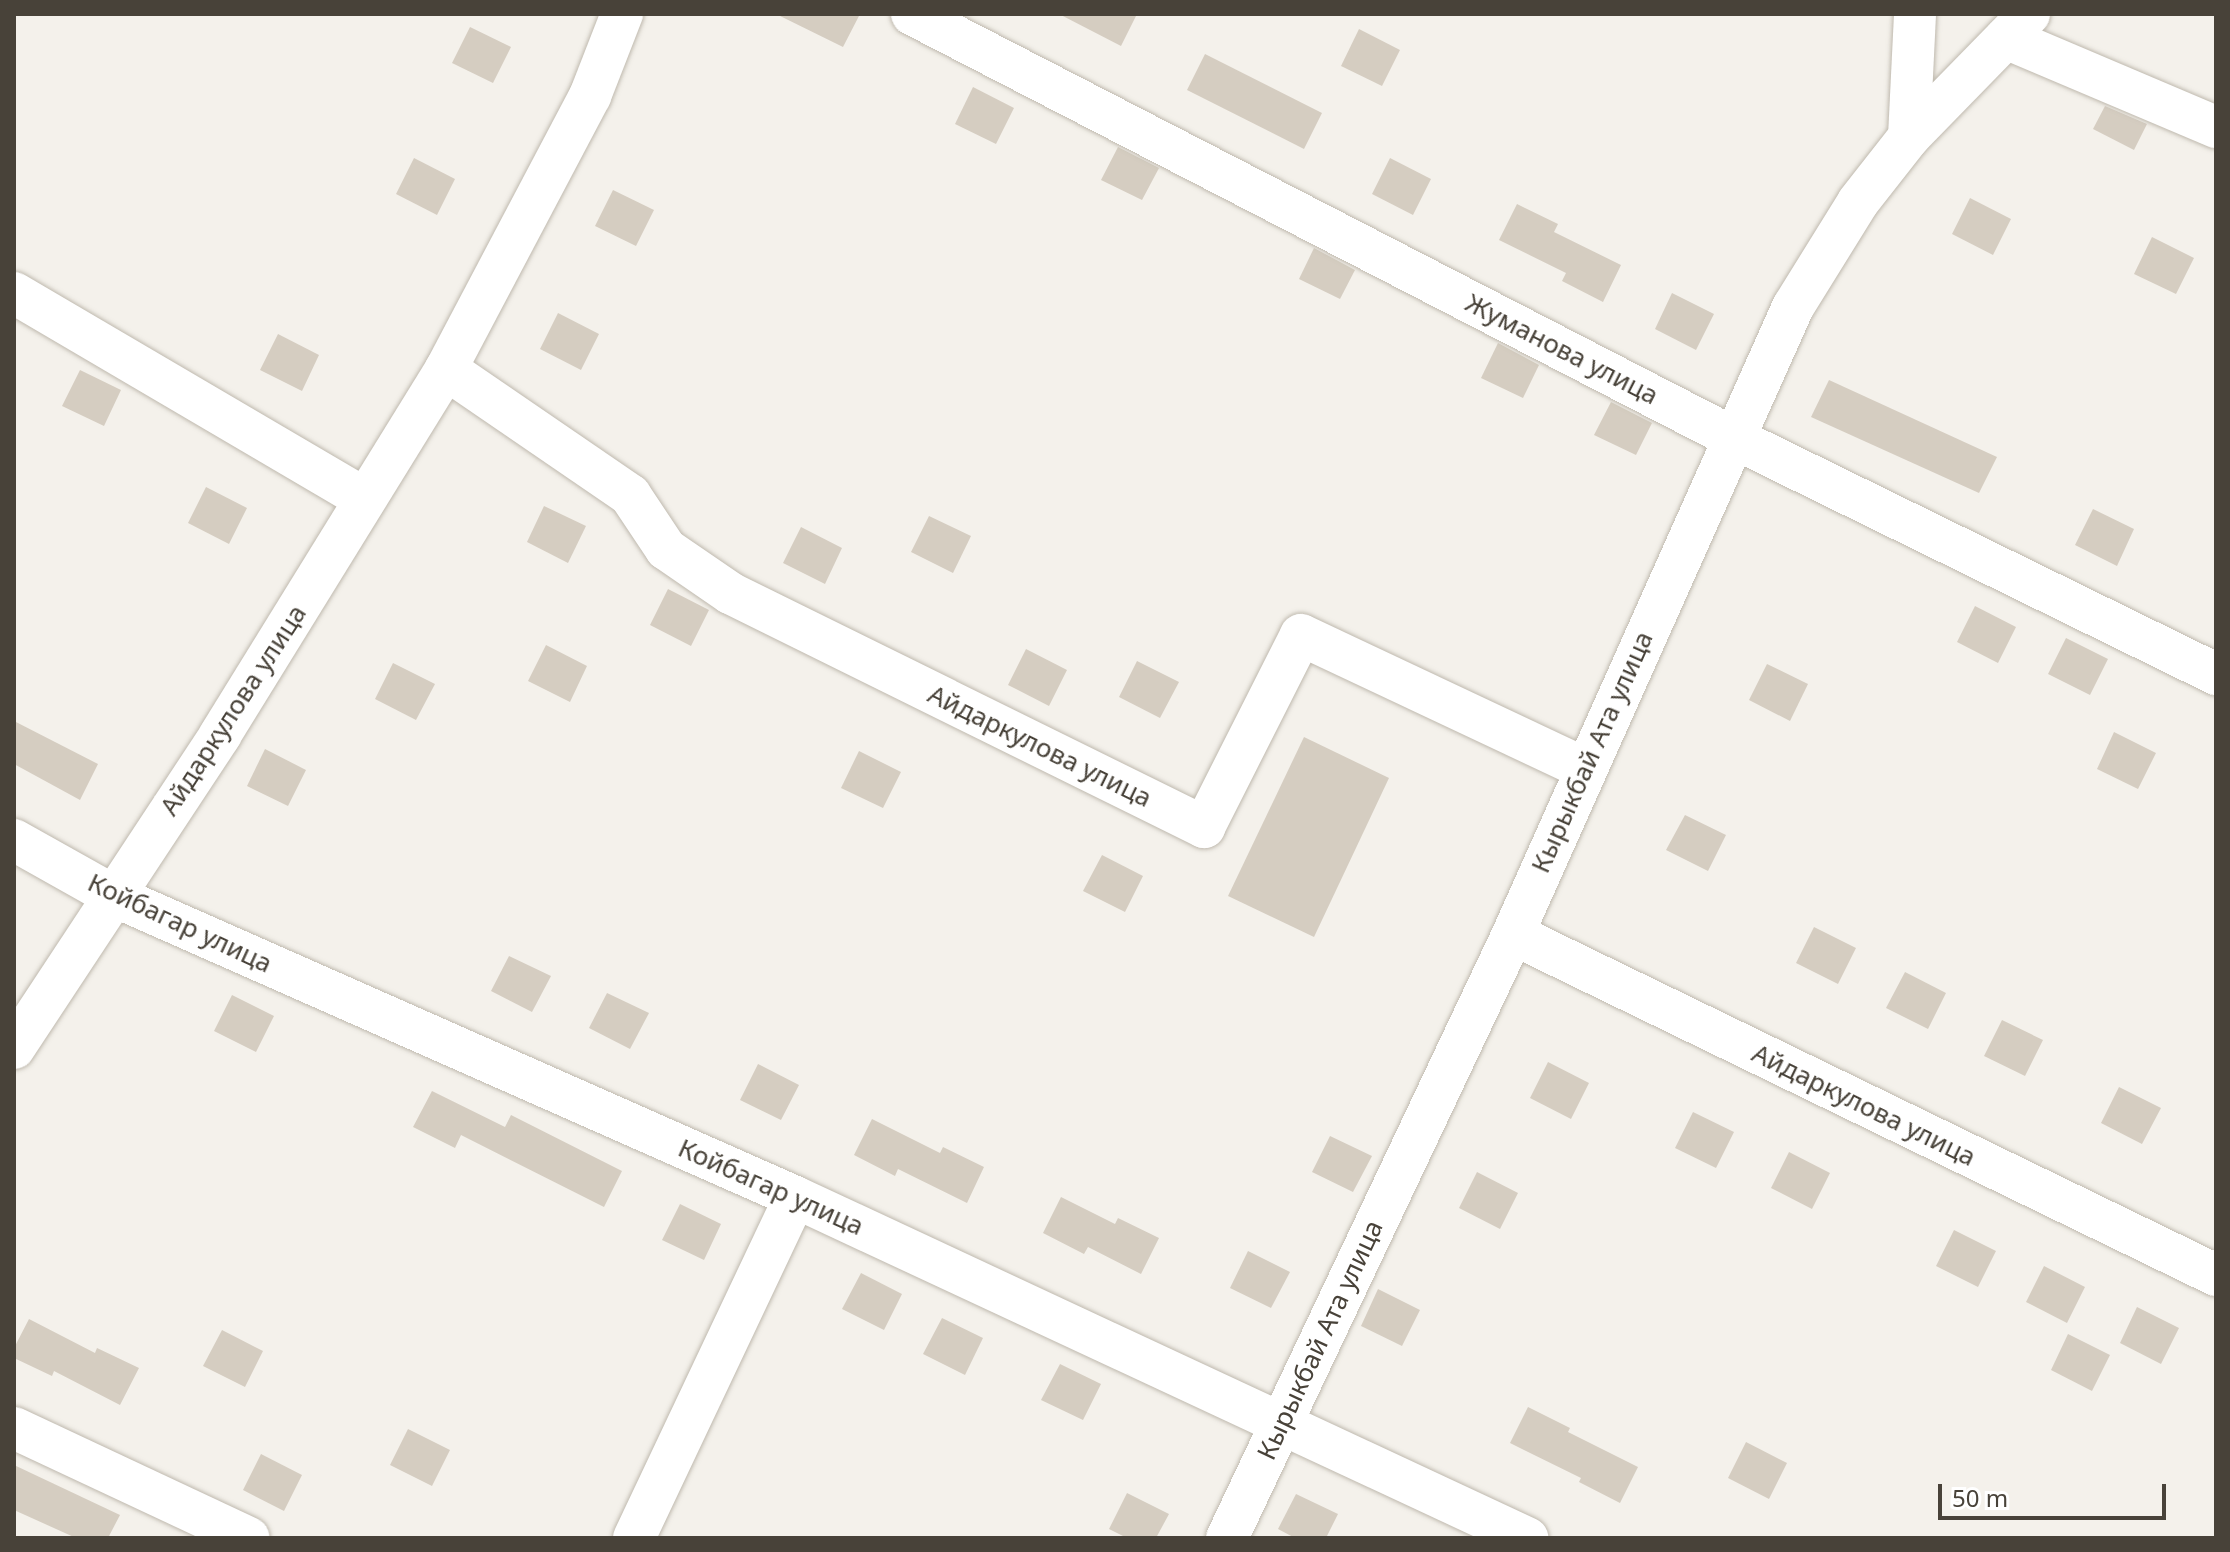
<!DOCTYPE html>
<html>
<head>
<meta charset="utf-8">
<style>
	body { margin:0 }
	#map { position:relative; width:2230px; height:1552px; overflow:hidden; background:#f4f1eb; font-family:"Noto Sans",sans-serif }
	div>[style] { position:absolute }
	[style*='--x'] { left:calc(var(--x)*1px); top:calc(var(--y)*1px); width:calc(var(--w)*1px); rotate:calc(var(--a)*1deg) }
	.building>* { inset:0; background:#d5cdc1 }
	.roads { filter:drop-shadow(0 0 2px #bfb9ae) drop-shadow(0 0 2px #bfb9ae) }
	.minor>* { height:42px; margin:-21px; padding:0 21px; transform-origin:21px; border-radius:21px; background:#fff }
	span { translate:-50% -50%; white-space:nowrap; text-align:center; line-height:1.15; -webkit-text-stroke:8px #fff; paint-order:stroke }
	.street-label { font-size:26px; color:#484239 }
	.frame { position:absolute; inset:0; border:16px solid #484239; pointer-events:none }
	.scale { position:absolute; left:1938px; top:1484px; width:228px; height:36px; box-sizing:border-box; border:4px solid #484239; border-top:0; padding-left:10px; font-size:24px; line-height:28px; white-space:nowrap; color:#484239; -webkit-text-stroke:6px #fff; paint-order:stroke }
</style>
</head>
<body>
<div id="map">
	<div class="building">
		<div style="clip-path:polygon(776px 14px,860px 14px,843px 47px)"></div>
		<div style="clip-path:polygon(1059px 14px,1137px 14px,1121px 46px)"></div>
		<div style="clip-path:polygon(470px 27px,511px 47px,493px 83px,452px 63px)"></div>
		<div style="clip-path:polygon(1359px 29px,1400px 50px,1382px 86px,1341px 66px)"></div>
		<div style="clip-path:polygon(1205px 54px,1322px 113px,1304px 149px,1187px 90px)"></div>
		<div style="clip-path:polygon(973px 87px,1014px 108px,996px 144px,955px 124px)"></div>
		<div style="clip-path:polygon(2105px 106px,2147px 124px,2134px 150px,2093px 129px)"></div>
		<div style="clip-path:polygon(1118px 147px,1159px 168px,1142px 200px,1101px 180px)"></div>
		<div style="clip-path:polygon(414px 158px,455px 179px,437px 215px,396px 194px)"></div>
		<div style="clip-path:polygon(1390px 158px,1431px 179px,1413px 215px,1372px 194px)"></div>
		<div style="clip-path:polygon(613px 190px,654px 210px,636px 246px,595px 226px)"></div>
		<div style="clip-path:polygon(1970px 198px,2011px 219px,1993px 255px,1952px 234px)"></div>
		<div style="clip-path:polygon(1517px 204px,1558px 224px,1554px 232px,1621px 265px,1603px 302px,1562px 281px,1566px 273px,1499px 240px)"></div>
		<div style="clip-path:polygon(2152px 237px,2194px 258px,2176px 294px,2134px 274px)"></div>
		<div style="clip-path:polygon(1314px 248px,1355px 270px,1340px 299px,1299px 279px)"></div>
		<div style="clip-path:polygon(1672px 293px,1714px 314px,1696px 350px,1655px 329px)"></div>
		<div style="clip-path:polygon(558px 313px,599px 334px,581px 370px,540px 349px)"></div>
		<div style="clip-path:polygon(278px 334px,319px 355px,302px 391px,260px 370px)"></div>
		<div style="clip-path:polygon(1498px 343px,1539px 365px,1523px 398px,1481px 378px)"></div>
		<div style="clip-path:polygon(80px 370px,121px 390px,104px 426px,62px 406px)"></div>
		<div style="clip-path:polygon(1829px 380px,1997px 457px,1979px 493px,1811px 417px)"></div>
		<div style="clip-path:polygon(1611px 402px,1652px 423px,1636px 455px,1594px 435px)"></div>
		<div style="clip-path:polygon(206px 487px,247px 508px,229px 544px,188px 523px)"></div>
		<div style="clip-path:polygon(544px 506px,586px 526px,568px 563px,527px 542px)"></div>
		<div style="clip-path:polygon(2093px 509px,2134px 529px,2117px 566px,2075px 545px)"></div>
		<div style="clip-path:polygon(929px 516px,971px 536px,953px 573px,911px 552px)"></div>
		<div style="clip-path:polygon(801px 527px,842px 548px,825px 584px,783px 563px)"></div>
		<div style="clip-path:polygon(668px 589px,709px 610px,691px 646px,650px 625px)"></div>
		<div style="clip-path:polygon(1975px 606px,2016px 627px,1998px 663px,1957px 642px)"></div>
		<div style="clip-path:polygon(2066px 638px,2108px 659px,2090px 695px,2048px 674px)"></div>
		<div style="clip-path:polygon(546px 645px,587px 666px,570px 702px,528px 681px)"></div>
		<div style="clip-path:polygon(1026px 649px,1067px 670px,1049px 706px,1008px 685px)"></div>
		<div style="clip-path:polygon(1137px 661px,1179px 682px,1160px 718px,1119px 697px)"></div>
		<div style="clip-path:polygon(393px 663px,435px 684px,416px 720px,375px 699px)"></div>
		<div style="clip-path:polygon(1767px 664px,1808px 684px,1790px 721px,1749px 700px)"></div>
		<div style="clip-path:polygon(14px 721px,98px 764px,80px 800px,14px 764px)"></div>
		<div style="clip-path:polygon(2114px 732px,2156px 753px,2138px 789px,2097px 769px)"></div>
		<div style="clip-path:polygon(1304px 737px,1389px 778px,1314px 937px,1228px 896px)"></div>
		<div style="clip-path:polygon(265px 749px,306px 770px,288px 806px,247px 786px)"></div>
		<div style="clip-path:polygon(859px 751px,901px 772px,883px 808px,841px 788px)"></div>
		<div style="clip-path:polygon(1685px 815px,1726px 835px,1708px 871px,1666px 850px)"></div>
		<div style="clip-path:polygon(1102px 855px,1143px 876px,1125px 912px,1083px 891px)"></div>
		<div style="clip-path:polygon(1814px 927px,1856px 948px,1838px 984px,1796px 963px)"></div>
		<div style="clip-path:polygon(509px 956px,551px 976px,532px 1012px,491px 991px)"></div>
		<div style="clip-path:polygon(1905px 972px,1946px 993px,1928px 1029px,1886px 1008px)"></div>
		<div style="clip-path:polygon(607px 993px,649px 1013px,630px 1049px,589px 1028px)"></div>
		<div style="clip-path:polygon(232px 995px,274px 1016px,256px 1052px,214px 1031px)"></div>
		<div style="clip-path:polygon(2002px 1020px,2043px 1040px,2025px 1076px,1984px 1056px)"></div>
		<div style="clip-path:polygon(1548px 1062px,1589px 1083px,1571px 1119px,1530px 1098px)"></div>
		<div style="clip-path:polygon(758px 1064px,799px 1085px,781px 1120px,740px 1100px)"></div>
		<div style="clip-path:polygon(2119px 1087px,2161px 1108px,2142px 1144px,2101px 1123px)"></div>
		<div style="clip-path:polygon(432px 1091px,505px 1127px,511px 1115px,622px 1171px,604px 1207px,461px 1135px,455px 1148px,413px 1127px)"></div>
		<div style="clip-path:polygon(1693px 1112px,1734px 1132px,1716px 1168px,1675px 1148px)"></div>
		<div style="clip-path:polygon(872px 1119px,940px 1153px,943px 1147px,984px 1167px,967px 1203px,898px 1169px,895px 1176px,854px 1155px)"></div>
		<div style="clip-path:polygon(1330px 1136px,1372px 1156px,1353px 1192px,1312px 1172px)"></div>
		<div style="clip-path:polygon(1789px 1152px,1830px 1173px,1812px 1209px,1771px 1188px)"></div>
		<div style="clip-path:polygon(1477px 1172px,1518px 1193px,1500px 1229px,1459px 1208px)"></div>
		<div style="clip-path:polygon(1061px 1197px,1115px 1224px,1118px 1218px,1159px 1238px,1141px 1274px,1088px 1247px,1084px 1254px,1043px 1233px)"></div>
		<div style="clip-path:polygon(680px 1204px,721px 1224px,704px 1260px,662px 1240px)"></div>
		<div style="clip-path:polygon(1954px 1230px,1996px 1251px,1978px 1287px,1936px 1266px)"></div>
		<div style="clip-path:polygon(1248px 1251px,1290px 1272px,1271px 1308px,1230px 1288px)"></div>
		<div style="clip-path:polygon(2044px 1266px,2085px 1287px,2067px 1323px,2026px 1302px)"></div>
		<div style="clip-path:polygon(861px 1273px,902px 1294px,884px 1330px,842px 1309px)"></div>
		<div style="clip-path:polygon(1378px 1289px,1420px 1310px,1402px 1346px,1361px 1326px)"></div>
		<div style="clip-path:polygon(2137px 1307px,2179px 1328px,2161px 1364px,2120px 1343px)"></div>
		<div style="clip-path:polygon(942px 1318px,983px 1338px,965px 1375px,923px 1354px)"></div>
		<div style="clip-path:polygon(29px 1319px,95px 1353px,97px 1348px,139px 1368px,120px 1405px,54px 1371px,52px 1376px,14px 1358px,14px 1348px)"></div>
		<div style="clip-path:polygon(222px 1330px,263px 1351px,245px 1387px,203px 1366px)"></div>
		<div style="clip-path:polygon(2068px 1334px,2110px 1355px,2092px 1391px,2051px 1370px)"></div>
		<div style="clip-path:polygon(1060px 1364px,1101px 1384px,1083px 1420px,1041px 1400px)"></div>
		<div style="clip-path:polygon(1528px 1407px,1570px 1428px,1568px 1432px,1638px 1467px,1620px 1503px,1579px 1482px,1581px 1478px,1510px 1443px)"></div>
		<div style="clip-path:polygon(408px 1429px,450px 1450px,432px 1486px,390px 1465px)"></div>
		<div style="clip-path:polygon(1746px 1442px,1787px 1463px,1769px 1499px,1728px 1478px)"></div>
		<div style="clip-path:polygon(261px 1454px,302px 1475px,284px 1511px,243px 1490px)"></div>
		<div style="clip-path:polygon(14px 1465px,120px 1515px,108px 1538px,76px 1538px,14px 1510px)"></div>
		<div style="clip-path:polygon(1127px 1493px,1169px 1514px,1156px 1538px,1127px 1538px,1109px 1529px)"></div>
		<div style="clip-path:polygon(1296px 1494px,1338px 1514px,1326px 1538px,1295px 1538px,1278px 1529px)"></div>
	</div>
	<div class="roads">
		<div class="minor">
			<div style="--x:912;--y:14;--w:925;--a:27.29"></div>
			<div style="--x:1734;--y:438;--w:537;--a:26.09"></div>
			<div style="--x:2006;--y:38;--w:228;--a:23"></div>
			<div style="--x:1909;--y:137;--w:123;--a:-87.2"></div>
			<div style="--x:14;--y:293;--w:407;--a:30.4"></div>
			<div style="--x:446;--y:369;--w:223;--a:34.4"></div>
			<div style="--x:630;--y:495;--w:65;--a:56.3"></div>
			<div style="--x:666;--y:549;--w:78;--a:34.5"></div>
			<div style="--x:730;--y:593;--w:529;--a:26.27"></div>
			<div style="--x:1204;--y:827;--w:215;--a:-63.2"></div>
			<div style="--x:1301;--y:635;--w:313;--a:25.2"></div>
			<div style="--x:14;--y:840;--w:112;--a:29.3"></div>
			<div style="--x:112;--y:895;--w:747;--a:23.85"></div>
			<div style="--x:795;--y:1197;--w:808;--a:24.98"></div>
			<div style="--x:1513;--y:934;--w:781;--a:25.88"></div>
			<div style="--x:14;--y:1048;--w:375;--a:-56.6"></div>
			<div style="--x:220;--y:735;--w:430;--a:-58.3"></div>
			<div style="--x:446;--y:369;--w:309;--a:-62.2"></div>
			<div style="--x:590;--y:96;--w:88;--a:-68.7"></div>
			<div style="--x:14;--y:1428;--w:259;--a:25.1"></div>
			<div style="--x:634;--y:1538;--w:377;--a:-64.7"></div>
			<div style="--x:1227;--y:1538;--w:668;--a:-64.66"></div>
			<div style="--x:1513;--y:934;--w:687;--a:-65.94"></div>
			<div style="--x:1793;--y:307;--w:123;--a:-58.2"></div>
			<div style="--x:1858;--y:202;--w:83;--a:-51.9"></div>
			<div style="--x:1909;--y:137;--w:172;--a:-45.7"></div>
		</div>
	</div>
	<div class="street-label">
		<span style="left:1562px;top:349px;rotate:27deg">Жуманова улица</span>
		<span style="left:233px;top:710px;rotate:-57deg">Айдаркулова улица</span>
		<span style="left:1040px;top:746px;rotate:26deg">Айдаркулова улица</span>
		<span style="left:1592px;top:752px;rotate:-66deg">Кырыкбай Ата улица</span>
		<span style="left:180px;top:923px;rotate:25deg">Койбагар улица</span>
		<span style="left:1864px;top:1105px;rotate:26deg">Айдаркулова улица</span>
		<span style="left:771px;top:1187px;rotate:24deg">Койбагар улица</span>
		<span style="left:1320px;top:1340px;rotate:-65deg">Кырыкбай Ата улица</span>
	</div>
	<div class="frame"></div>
	<div class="scale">50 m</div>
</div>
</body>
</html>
